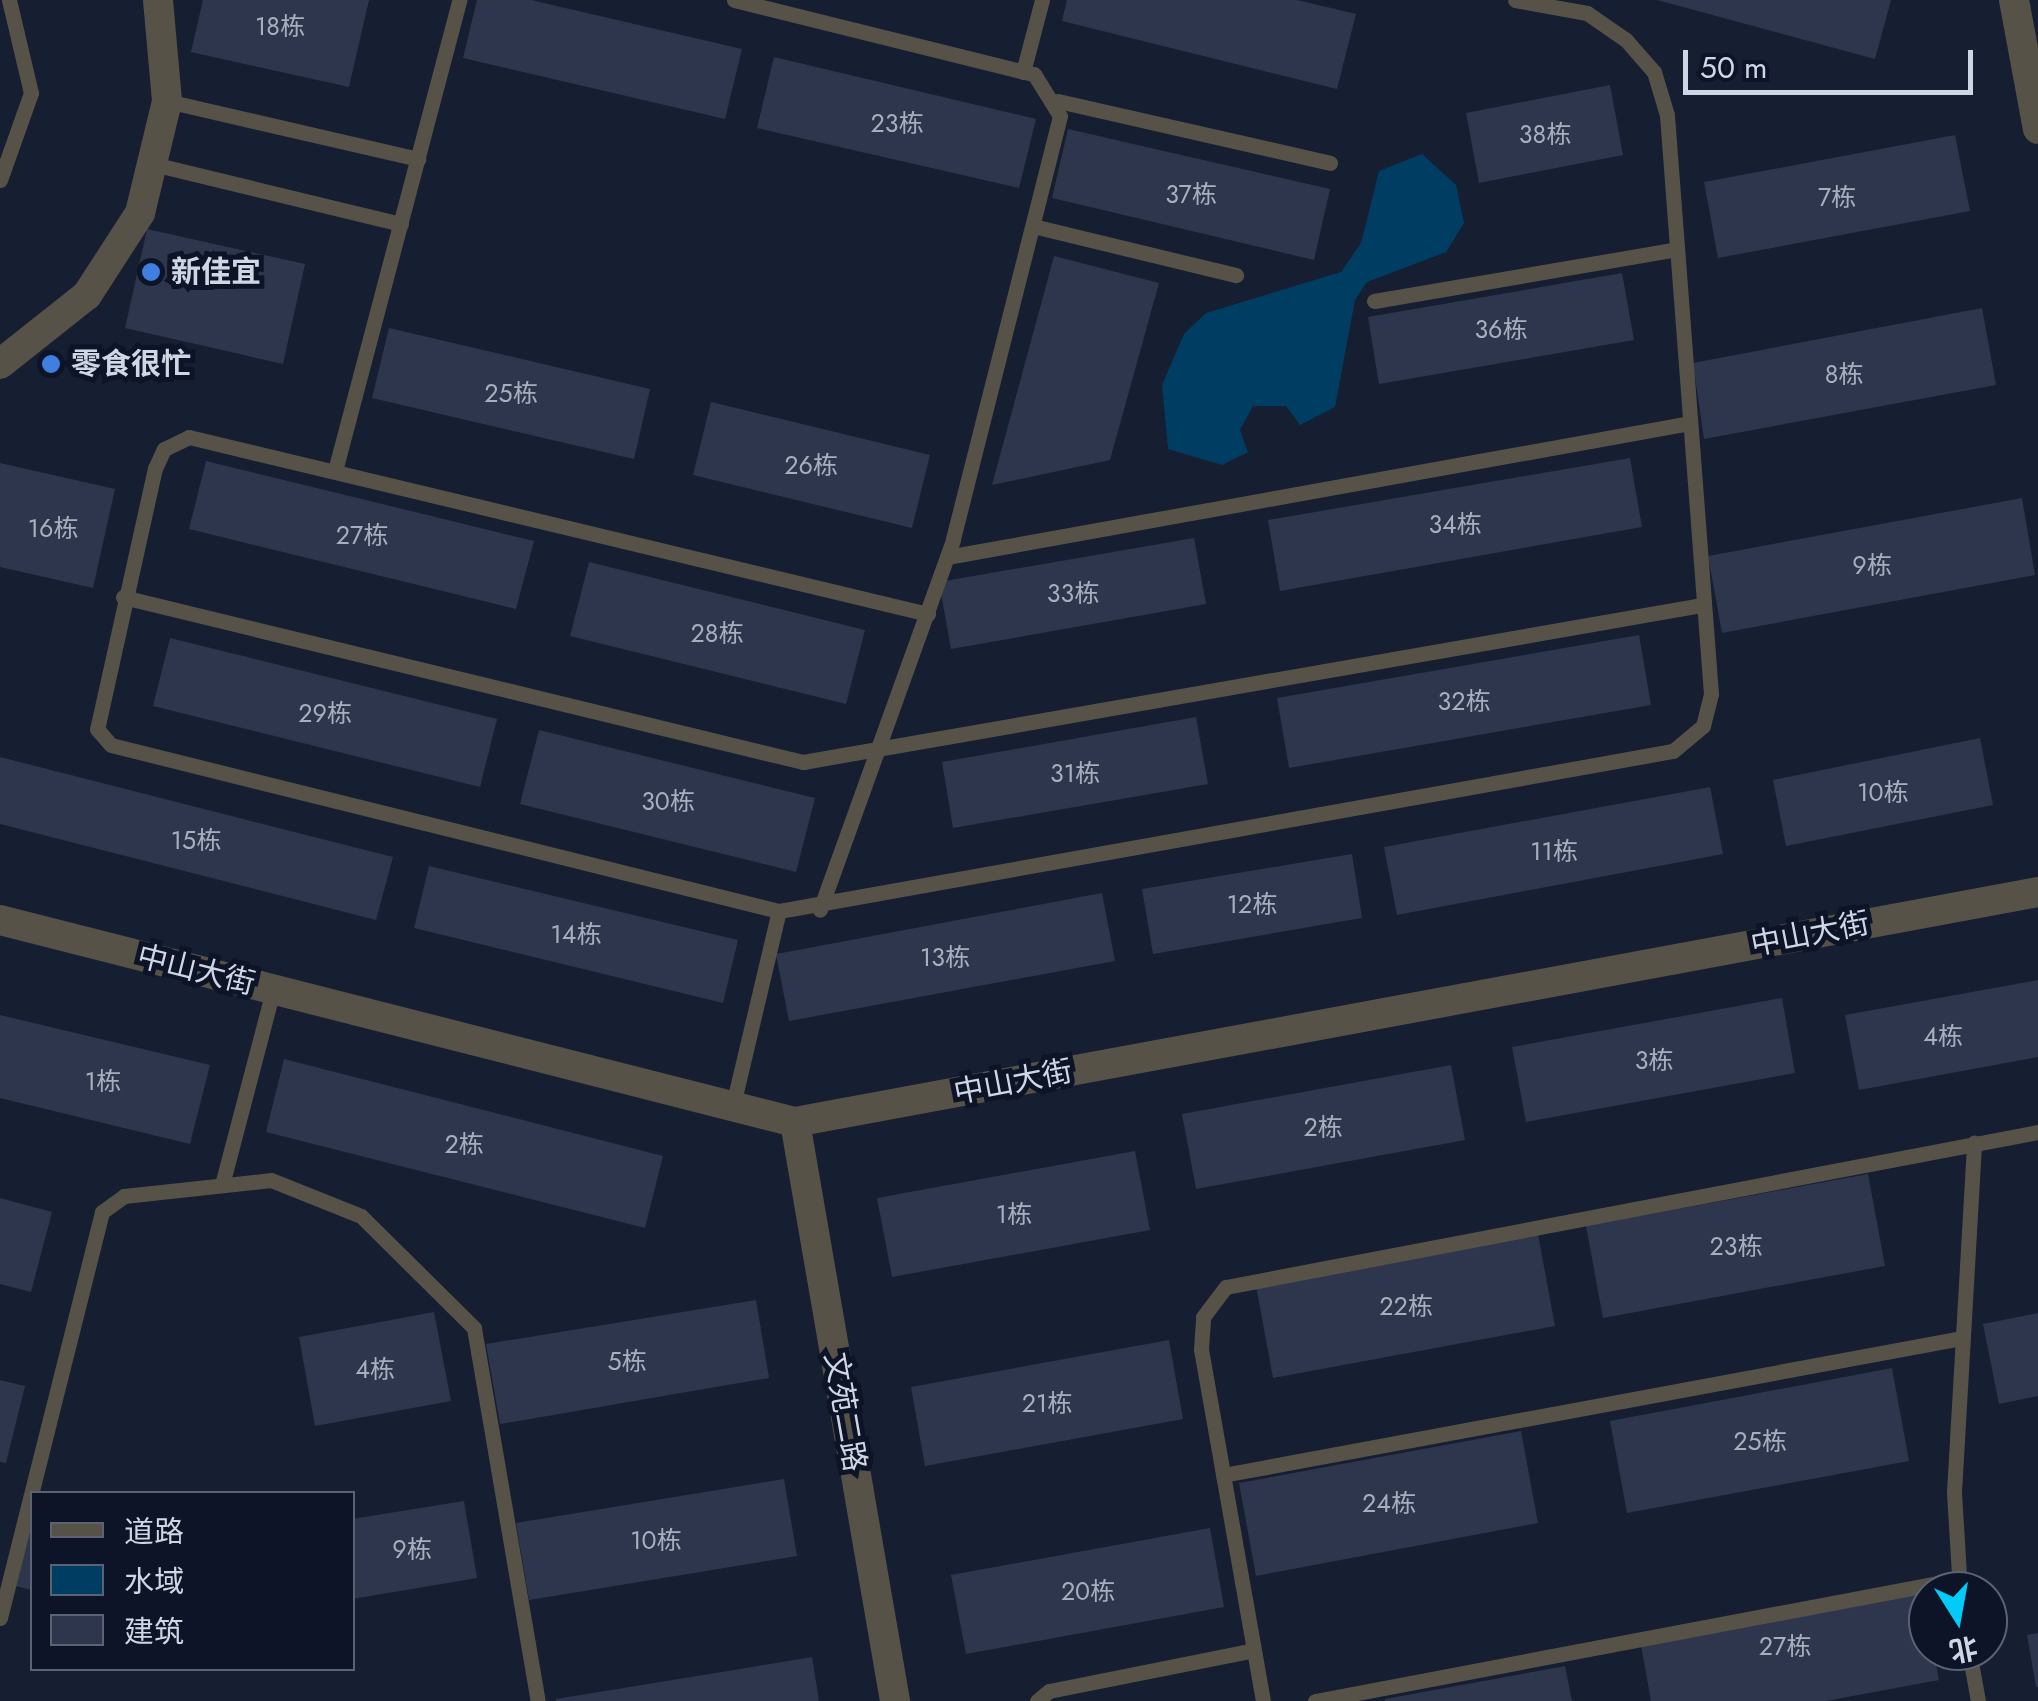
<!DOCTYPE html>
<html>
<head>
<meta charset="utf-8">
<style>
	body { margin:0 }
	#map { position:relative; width:2038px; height:1701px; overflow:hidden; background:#161e31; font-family:Jost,"Noto Sans SC",sans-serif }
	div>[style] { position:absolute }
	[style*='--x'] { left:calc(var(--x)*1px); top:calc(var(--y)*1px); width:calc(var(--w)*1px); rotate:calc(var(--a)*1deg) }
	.water>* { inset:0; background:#003d63 }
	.building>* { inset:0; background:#2d364c }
	.lane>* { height:15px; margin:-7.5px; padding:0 7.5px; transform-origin:7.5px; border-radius:7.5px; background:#565247 }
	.street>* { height:30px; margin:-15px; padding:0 15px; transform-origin:15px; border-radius:15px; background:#565247 }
	.dots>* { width:28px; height:28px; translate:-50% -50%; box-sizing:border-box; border:5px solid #0d1427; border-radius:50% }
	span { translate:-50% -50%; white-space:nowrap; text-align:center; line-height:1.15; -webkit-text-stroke:10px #0d1427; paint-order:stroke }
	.number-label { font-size:25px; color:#a7afbe }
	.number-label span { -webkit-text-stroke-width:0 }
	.poi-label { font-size:30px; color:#d0d7e4; font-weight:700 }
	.left { translate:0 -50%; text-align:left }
	.street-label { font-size:30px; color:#d0d7e4 }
	.legend { position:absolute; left:30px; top:1491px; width:325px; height:180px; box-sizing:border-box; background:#0d1427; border:2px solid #5b6273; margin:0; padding:12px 18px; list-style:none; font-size:30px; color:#d0d7e4 }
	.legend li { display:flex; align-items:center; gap:20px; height:50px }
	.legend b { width:50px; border:2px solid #5b6273 }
	.north { position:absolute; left:1908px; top:1571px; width:100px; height:100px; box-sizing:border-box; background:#0d1427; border:2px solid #5b6273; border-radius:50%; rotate:169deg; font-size:28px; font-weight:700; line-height:40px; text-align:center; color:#d0d7e4 }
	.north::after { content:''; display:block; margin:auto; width:35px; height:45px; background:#00cbf9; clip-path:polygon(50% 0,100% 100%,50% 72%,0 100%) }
	.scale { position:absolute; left:1683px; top:50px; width:290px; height:45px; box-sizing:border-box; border:5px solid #d0d7e4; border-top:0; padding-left:12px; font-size:30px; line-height:35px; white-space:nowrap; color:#d0d7e4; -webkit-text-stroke:8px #0d1427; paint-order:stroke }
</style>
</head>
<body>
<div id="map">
	<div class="water">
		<div style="clip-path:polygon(1422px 154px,1456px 185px,1464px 223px,1446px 252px,1367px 282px,1355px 300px,1335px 407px,1300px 425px,1286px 406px,1253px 406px,1240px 430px,1248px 452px,1222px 465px,1168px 449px,1162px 385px,1184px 334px,1206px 313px,1341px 272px,1361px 243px,1379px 171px)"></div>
	</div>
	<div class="building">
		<div style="clip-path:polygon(203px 0,369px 0,349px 87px,191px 52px)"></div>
		<div style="clip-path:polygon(477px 0,531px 0,742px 49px,725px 119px,463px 58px)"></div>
		<div style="clip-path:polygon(1067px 0,1297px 0,1356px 14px,1337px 89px,1062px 21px)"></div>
		<div style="clip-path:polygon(1657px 0,1891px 0,1875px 59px)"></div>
		<div style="clip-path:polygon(774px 57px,1036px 119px,1019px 188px,757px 128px)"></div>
		<div style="clip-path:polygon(1610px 85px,1623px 155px,1479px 183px,1466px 113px)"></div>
		<div style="clip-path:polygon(1068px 129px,1330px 189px,1314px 260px,1052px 198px)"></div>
		<div style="clip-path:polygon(1955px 135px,1970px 211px,1718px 258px,1704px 182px)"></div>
		<div style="clip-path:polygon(147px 229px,305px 264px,283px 364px,125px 328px)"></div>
		<div style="clip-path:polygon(1054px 256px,1159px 283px,1110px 460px,992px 485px)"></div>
		<div style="clip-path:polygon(1622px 273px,1634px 340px,1379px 384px,1368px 317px)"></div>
		<div style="clip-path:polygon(1982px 308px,1996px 385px,1704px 439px,1693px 363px)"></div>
		<div style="clip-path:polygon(389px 328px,650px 389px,634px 459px,372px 398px)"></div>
		<div style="clip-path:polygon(711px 402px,930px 455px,912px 528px,693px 475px)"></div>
		<div style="clip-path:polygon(1630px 458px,1642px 527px,1280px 591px,1268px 520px)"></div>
		<div style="clip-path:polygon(206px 461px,534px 541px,516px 609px,189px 529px)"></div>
		<div style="clip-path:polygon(0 463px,115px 489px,93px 588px,0 567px)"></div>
		<div style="clip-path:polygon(2022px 498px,2035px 575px,1722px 633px,1708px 556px)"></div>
		<div style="clip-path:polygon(1194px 538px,1206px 604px,951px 649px,939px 582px)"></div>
		<div style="clip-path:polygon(589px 562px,865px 630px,846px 704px,570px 636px)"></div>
		<div style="clip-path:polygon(1639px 635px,1651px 705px,1289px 768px,1277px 698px)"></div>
		<div style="clip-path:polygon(170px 638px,497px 719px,480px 787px,153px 706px)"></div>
		<div style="clip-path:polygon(1196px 717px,1208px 784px,953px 828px,942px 762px)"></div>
		<div style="clip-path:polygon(539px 730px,815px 798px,796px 872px,520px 804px)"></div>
		<div style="clip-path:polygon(1980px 738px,1993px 805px,1786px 846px,1773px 780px)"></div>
		<div style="clip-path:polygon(0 757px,393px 857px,376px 920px,0 824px)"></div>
		<div style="clip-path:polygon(1710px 787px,1723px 854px,1397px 915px,1384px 847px)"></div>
		<div style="clip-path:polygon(1352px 854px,1362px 918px,1153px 954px,1142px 889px)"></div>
		<div style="clip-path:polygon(429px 866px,738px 940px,723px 1003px,414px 928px)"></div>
		<div style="clip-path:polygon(1102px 893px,1115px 961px,789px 1021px,776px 954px)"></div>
		<div style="clip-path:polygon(2038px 980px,2038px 1057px,1859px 1090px,1845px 1015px)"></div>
		<div style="clip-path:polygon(1782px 998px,1795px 1073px,1526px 1122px,1512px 1047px)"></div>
		<div style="clip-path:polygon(0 1015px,210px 1065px,190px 1144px,0 1098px)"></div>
		<div style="clip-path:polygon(284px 1059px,663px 1156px,645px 1228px,266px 1132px)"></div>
		<div style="clip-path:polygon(1451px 1065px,1465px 1140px,1196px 1189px,1182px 1114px)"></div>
		<div style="clip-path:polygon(1135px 1151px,1150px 1230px,892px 1277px,877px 1198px)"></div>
		<div style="clip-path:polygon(1868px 1174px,1885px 1266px,1603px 1318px,1586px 1226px)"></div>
		<div style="clip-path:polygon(0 1198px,52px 1212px,31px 1292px,0 1284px)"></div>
		<div style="clip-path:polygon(1538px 1234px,1555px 1326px,1273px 1378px,1256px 1286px)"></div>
		<div style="clip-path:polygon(756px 1300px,769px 1378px,500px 1424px,486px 1344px)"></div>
		<div style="clip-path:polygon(434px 1312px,451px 1401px,315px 1426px,299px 1337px)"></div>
		<div style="clip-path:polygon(2038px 1313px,2038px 1396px,1999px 1404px,1983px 1324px)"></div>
		<div style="clip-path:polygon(1169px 1340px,1183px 1419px,925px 1466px,911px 1387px)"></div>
		<div style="clip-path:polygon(1892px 1368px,1909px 1461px,1627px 1513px,1610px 1421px)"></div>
		<div style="clip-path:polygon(0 1380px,25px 1386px,6px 1463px,0 1462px)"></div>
		<div style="clip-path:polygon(1521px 1431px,1538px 1523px,1256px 1576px,1239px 1483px)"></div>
		<div style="clip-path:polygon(784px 1479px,797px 1556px,529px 1600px,516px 1523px)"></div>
		<div style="clip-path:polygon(464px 1501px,477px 1578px,352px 1599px,352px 1519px)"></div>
		<div style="clip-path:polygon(32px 1511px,32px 1590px,15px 1586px)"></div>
		<div style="clip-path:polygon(1210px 1528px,1224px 1607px,966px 1654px,951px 1575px)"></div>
		<div style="clip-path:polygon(1922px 1587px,1939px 1680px,1826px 1701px,1651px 1701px,1640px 1640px)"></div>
		<div style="clip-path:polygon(2038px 1633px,2038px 1687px,2036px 1687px,2027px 1635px)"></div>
		<div style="clip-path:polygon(812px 1657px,819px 1701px,556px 1701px,556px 1699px)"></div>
		<div style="clip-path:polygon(1565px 1666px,1572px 1701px,1385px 1701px,1385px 1699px)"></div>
	</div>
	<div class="lane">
		<div style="--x:734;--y:0;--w:309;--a:13.9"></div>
		<div style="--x:1034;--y:74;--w:49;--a:58.2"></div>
		<div style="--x:1060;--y:116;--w:437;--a:104.2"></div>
		<div style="--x:953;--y:540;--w:393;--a:109.8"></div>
		<div style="--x:1023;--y:72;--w:74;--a:-75.2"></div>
		<div style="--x:167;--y:101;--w:258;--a:13"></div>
		<div style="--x:1058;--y:101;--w:279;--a:12.8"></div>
		<div style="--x:157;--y:165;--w:251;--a:13.6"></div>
		<div style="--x:0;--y:180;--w:92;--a:-70.4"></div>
		<div style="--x:31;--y:93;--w:96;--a:-103.3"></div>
		<div style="--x:1033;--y:226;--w:209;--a:13.6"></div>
		<div style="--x:1374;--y:301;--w:303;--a:-9.7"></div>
		<div style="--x:336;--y:467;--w:483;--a:-75.2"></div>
		<div style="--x:947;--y:557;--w:750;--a:-10.22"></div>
		<div style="--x:123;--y:597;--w:700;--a:13.64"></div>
		<div style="--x:803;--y:762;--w:913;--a:-9.91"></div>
		<div style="--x:928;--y:614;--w:760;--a:-166.53"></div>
		<div style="--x:189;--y:437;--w:28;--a:154"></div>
		<div style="--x:164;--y:449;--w:21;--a:115"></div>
		<div style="--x:155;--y:468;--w:267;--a:102.5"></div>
		<div style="--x:97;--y:729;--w:21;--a:49"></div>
		<div style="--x:111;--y:745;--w:688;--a:13.96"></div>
		<div style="--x:779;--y:911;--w:908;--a:-10.15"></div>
		<div style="--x:1673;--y:751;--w:39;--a:-40"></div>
		<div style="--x:1703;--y:726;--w:33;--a:-76"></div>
		<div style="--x:1711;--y:694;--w:581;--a:-94.35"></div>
		<div style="--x:1667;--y:115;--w:45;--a:-106.8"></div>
		<div style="--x:1654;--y:72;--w:43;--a:-131.2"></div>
		<div style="--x:1626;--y:40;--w:47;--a:-145.3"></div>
		<div style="--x:1587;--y:13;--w:73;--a:-169.8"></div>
		<div style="--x:733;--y:1105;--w:199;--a:-76.7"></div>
		<div style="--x:223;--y:1181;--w:197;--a:-75.3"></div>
		<div style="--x:1223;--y:1475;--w:752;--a:-10.5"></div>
		<div style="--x:1960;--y:1591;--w:99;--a:-93.5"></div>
		<div style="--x:1954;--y:1492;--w:350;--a:-86.7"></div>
		<div style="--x:0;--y:1618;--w:419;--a:-75.9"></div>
		<div style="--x:102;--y:1212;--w:27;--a:-36"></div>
		<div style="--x:124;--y:1196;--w:148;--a:-6.2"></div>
		<div style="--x:271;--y:1180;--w:97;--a:21.8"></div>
		<div style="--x:361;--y:1216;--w:159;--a:44.7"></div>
		<div style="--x:474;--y:1328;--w:378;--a:80.3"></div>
		<div style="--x:1969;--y:1651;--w:51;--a:79.8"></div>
		<div style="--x:1037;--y:1701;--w:16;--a:-40"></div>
		<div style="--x:1049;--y:1691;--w:209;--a:-11.3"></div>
		<div style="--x:1263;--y:1701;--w:357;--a:-100"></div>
		<div style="--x:1201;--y:1349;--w:32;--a:-86"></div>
		<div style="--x:1203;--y:1317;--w:38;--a:-53"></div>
		<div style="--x:1226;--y:1287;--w:827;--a:-10.81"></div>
		<div style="--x:1315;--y:1701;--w:655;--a:-10.73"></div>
	</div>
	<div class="street">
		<div style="--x:2014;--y:0;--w:131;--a:79.5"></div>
		<div style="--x:0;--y:364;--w:111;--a:-38.4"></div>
		<div style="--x:87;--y:295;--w:98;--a:-57.1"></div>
		<div style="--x:140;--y:213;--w:115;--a:-76.4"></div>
		<div style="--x:167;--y:101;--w:101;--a:-95.1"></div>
		<div style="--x:0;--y:920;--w:820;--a:14.26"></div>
		<div style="--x:795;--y:1122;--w:1264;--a:-10.48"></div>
		<div style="--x:795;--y:1122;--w:588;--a:80.2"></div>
	</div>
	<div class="dots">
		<div style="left:151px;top:272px;background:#3f7fe0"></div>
		<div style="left:51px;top:364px;background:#3f7fe0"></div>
	</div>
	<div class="number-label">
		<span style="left:280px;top:26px">18栋</span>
		<span style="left:897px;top:123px">23栋</span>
		<span style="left:1545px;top:134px">38栋</span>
		<span style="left:1191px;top:194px">37栋</span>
		<span style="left:1837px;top:197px">7栋</span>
		<span style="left:1501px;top:329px">36栋</span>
		<span style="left:1844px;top:374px">8栋</span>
		<span style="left:511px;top:393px">25栋</span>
		<span style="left:811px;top:465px">26栋</span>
		<span style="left:1455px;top:524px">34栋</span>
		<span style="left:53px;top:528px">16栋</span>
		<span style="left:362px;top:535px">27栋</span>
		<span style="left:1872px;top:565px">9栋</span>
		<span style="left:1073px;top:593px">33栋</span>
		<span style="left:717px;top:633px">28栋</span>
		<span style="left:1464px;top:701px">32栋</span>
		<span style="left:325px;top:713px">29栋</span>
		<span style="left:1075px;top:773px">31栋</span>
		<span style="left:1883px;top:792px">10栋</span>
		<span style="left:668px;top:801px">30栋</span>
		<span style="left:196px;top:840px">15栋</span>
		<span style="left:1554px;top:851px">11栋</span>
		<span style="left:1252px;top:904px">12栋</span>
		<span style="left:576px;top:934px">14栋</span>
		<span style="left:945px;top:957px">13栋</span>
		<span style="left:1943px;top:1036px">4栋</span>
		<span style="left:1654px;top:1060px">3栋</span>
		<span style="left:103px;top:1081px">1栋</span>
		<span style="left:1323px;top:1127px">2栋</span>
		<span style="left:464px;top:1144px">2栋</span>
		<span style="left:1014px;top:1214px">1栋</span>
		<span style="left:1736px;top:1246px">23栋</span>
		<span style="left:1406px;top:1306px">22栋</span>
		<span style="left:627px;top:1361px">5栋</span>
		<span style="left:375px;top:1369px">4栋</span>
		<span style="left:1047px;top:1403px">21栋</span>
		<span style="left:1760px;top:1441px">25栋</span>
		<span style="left:1389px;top:1503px">24栋</span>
		<span style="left:656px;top:1540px">10栋</span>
		<span style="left:412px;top:1549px">9栋</span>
		<span style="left:1088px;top:1591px">20栋</span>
		<span style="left:1785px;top:1646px">27栋</span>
	</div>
	<div class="poi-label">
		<span class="left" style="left:171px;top:272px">新佳宜</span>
		<span class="left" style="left:71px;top:364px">零食很忙</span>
	</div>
	<div class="street-label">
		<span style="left:1810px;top:934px;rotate:-11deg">中山大街</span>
		<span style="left:196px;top:970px;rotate:14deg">中山大街</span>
		<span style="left:1013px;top:1082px;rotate:-11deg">中山大街</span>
		<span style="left:845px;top:1412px;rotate:80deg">文苑二路</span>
	</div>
	<ul class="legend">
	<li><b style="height:12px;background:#565247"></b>道路</li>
	<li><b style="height:28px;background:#003d63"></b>水域</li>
	<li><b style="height:28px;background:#2d364c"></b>建筑</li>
	</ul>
	<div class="north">北</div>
	<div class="scale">50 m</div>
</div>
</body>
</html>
